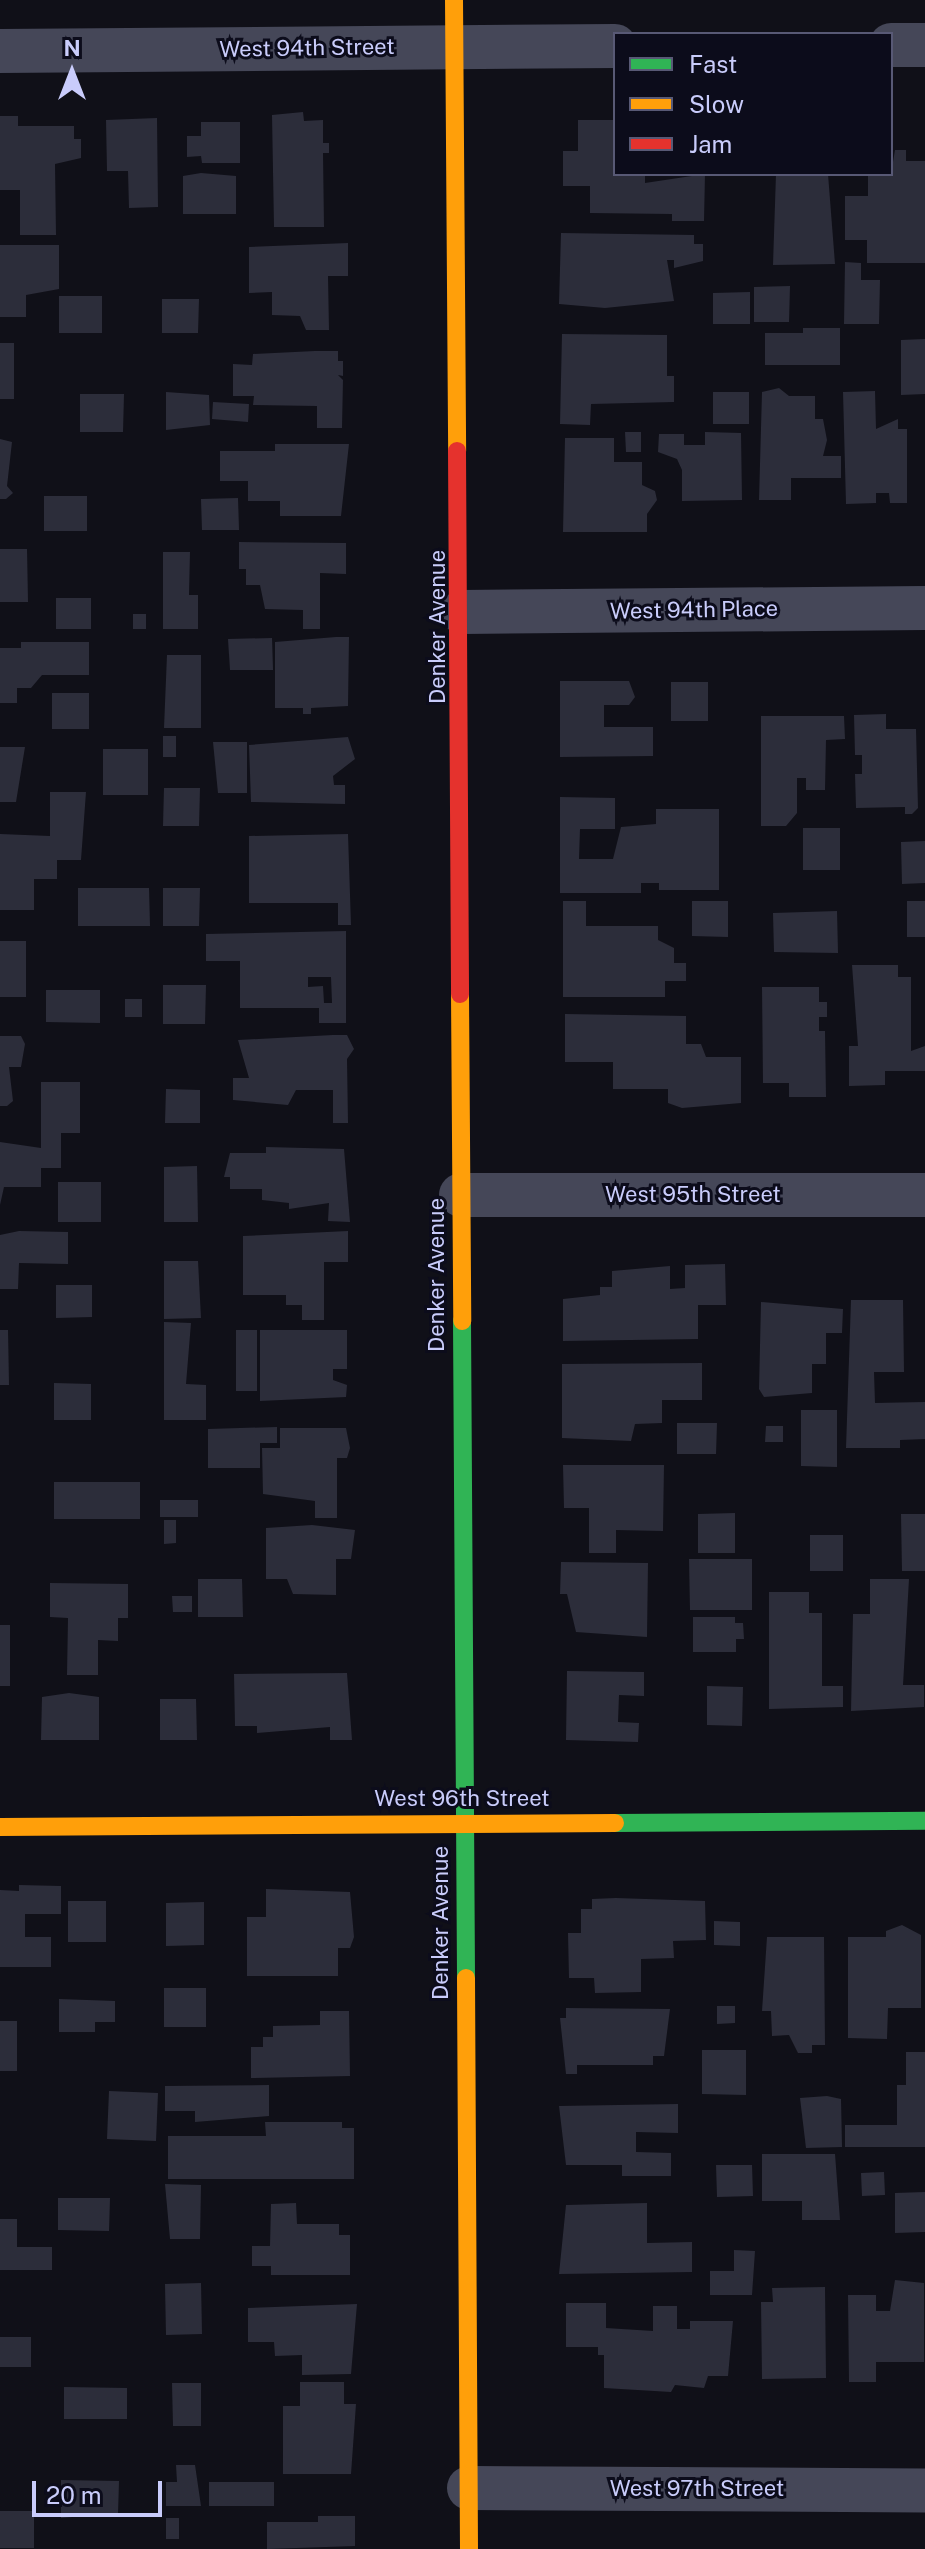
<!DOCTYPE html>
<html>
<head>
<meta charset="utf-8">
<style>
	body { margin:0 }
	#map { position:relative; width:925px; height:2549px; overflow:hidden; background:#101018; font-family:"Public Sans",sans-serif }
	div>[style] { position:absolute }
	[style*='--x'] { left:calc(var(--x)*1px); top:calc(var(--y)*1px); width:calc(var(--w)*1px); rotate:calc(var(--a)*1deg) }
	.building>* { inset:0; background:#2c2d3a }
	.street>* { height:44px; margin:-22px; padding:0 22px; transform-origin:22px; border-radius:22px; background:#454758 }
	.fast>* { height:18px; margin:-9px; padding:0 9px; transform-origin:9px; border-radius:9px; background:#30b455 }
	.slow>* { height:18px; margin:-9px; padding:0 9px; transform-origin:9px; border-radius:9px; background:#ff9f0a }
	.jam>* { height:18px; margin:-9px; padding:0 9px; transform-origin:9px; border-radius:9px; background:#e5322d }
	span { translate:-50% -50%; white-space:nowrap; text-align:center; line-height:1.15; -webkit-text-stroke:6px #0c0c1b; paint-order:stroke }
	.street-label { font-size:22px; color:#c9ccfb }
	.legend { position:absolute; left:613px; top:32px; width:280px; height:144px; box-sizing:border-box; background:#0c0c1b; border:2px solid #585975; margin:0; padding:10px 14px; list-style:none; font-size:24px; color:#c9ccfb }
	.legend li { display:flex; align-items:center; gap:16px; height:40px }
	.legend b { width:40px; border:2px solid #585975 }
	.north { position:absolute; left:32px; top:32px; width:80px; height:80px; -webkit-text-stroke:6px #0c0c1b; paint-order:stroke; rotate:0deg; font-size:22px; font-weight:700; line-height:32px; text-align:center; color:#c9ccfb }
	.north::after { content:''; display:block; margin:auto; width:28px; height:36px; background:#c9ccfb; clip-path:polygon(50% 0,100% 100%,50% 72%,0 100%) }
	.scale { position:absolute; left:32px; top:2481px; width:130px; height:36px; box-sizing:border-box; border:4px solid #c9ccfb; border-top:0; padding-left:10px; font-size:24px; line-height:28px; white-space:nowrap; color:#c9ccfb; -webkit-text-stroke:6px #0c0c1b; paint-order:stroke }
</style>
</head>
<body>
<div id="map">
	<div class="building">
		<div style="clip-path:polygon(303px 112px,304px 121px,323px 120px,323px 143px,329px 143px,329px 153px,323px 153px,324px 227px,274px 227px,272px 115px)"></div>
		<div style="clip-path:polygon(0 116px,18px 116px,18px 126px,74px 126px,74px 139px,81px 139px,81px 158px,55px 164px,56px 235px,20px 235px,20px 190px,0 190px)"></div>
		<div style="clip-path:polygon(157px 118px,158px 207px,129px 208px,128px 171px,107px 171px,106px 120px)"></div>
		<div style="clip-path:polygon(578px 120px,615px 120px,615px 174px,645px 174px,645px 183px,705px 174px,704px 221px,672px 221px,672px 214px,590px 213px,590px 186px,563px 186px,563px 151px,578px 151px)"></div>
		<div style="clip-path:polygon(201px 122px,240px 122px,240px 163px,202px 163px,201px 156px,187px 157px,187px 136px,201px 136px)"></div>
		<div style="clip-path:polygon(895px 150px,906px 150px,906px 161px,925px 161px,925px 263px,867px 263px,867px 240px,845px 240px,845px 196px,868px 196px,868px 174px,891px 174px)"></div>
		<div style="clip-path:polygon(201px 173px,236px 176px,236px 214px,183px 214px,183px 176px)"></div>
		<div style="clip-path:polygon(776px 174px,828px 174px,835px 264px,773px 265px)"></div>
		<div style="clip-path:polygon(561px 233px,694px 235px,694px 244px,703px 244px,703px 261px,674px 268px,674px 260px,667px 260px,674px 301px,605px 308px,559px 304px)"></div>
		<div style="clip-path:polygon(348px 243px,348px 276px,328px 276px,329px 330px,306px 330px,300px 316px,272px 315px,272px 292px,249px 293px,249px 247px)"></div>
		<div style="clip-path:polygon(0 245px,59px 245px,59px 289px,26px 295px,26px 317px,0 317px)"></div>
		<div style="clip-path:polygon(845px 262px,861px 263px,861px 280px,880px 280px,879px 324px,844px 324px)"></div>
		<div style="clip-path:polygon(790px 286px,789px 322px,754px 322px,754px 287px)"></div>
		<div style="clip-path:polygon(750px 292px,750px 324px,713px 324px,713px 293px)"></div>
		<div style="clip-path:polygon(59px 296px,102px 296px,102px 333px,59px 333px)"></div>
		<div style="clip-path:polygon(162px 299px,199px 299px,198px 333px,162px 333px)"></div>
		<div style="clip-path:polygon(803px 328px,840px 328px,840px 365px,765px 365px,765px 333px,803px 333px)"></div>
		<div style="clip-path:polygon(562px 334px,667px 335px,667px 376px,674px 376px,674px 402px,591px 404px,590px 425px,560px 424px)"></div>
		<div style="clip-path:polygon(925px 339px,925px 394px,901px 395px,901px 340px)"></div>
		<div style="clip-path:polygon(0 343px,14px 343px,14px 399px,0 399px)"></div>
		<div style="clip-path:polygon(315px 351px,338px 351px,338px 361px,343px 361px,343px 376px,338px 375px,343px 380px,342px 428px,317px 428px,317px 406px,253px 405px,254px 396px,233px 396px,233px 364px,252px 365px,253px 354px)"></div>
		<div style="clip-path:polygon(779px 388px,789px 396px,815px 396px,815px 419px,823px 419px,827px 440px,823px 456px,841px 456px,841px 478px,791px 478px,791px 500px,759px 500px,762px 392px)"></div>
		<div style="clip-path:polygon(875px 391px,876px 429px,898px 419px,898px 429px,907px 429px,907px 503px,890px 503px,889px 493px,876px 493px,876px 503px,846px 504px,843px 392px)"></div>
		<div style="clip-path:polygon(166px 392px,209px 395px,210px 425px,166px 430px)"></div>
		<div style="clip-path:polygon(713px 392px,749px 392px,749px 424px,713px 424px)"></div>
		<div style="clip-path:polygon(80px 394px,124px 394px,123px 432px,80px 432px)"></div>
		<div style="clip-path:polygon(213px 402px,249px 404px,248px 422px,212px 419px)"></div>
		<div style="clip-path:polygon(625px 432px,641px 432px,641px 452px,626px 452px)"></div>
		<div style="clip-path:polygon(705px 432px,741px 433px,742px 500px,682px 501px,682px 470px,677px 459px,658px 452px,659px 434px,684px 434px,684px 445px,705px 445px)"></div>
		<div style="clip-path:polygon(565px 438px,614px 438px,614px 462px,642px 462px,642px 485px,655px 491px,657px 500px,647px 514px,647px 532px,563px 532px)"></div>
		<div style="clip-path:polygon(0 439px,12px 442px,7px 486px,13px 493px,6px 499px,0 499px)"></div>
		<div style="clip-path:polygon(275px 444px,349px 444px,341px 516px,280px 516px,280px 501px,248px 501px,248px 481px,220px 481px,220px 451px,275px 451px)"></div>
		<div style="clip-path:polygon(44px 496px,87px 496px,87px 531px,44px 531px)"></div>
		<div style="clip-path:polygon(238px 498px,239px 530px,202px 530px,201px 499px)"></div>
		<div style="clip-path:polygon(239px 542px,346px 543px,346px 574px,320px 573px,320px 629px,303px 629px,303px 610px,265px 609px,260px 585px,246px 585px,246px 569px,239px 569px)"></div>
		<div style="clip-path:polygon(0 549px,27px 549px,28px 602px,0 602px)"></div>
		<div style="clip-path:polygon(163px 552px,190px 552px,189px 595px,198px 595px,198px 629px,163px 629px)"></div>
		<div style="clip-path:polygon(56px 598px,91px 598px,91px 629px,56px 629px)"></div>
		<div style="clip-path:polygon(133px 614px,146px 614px,146px 629px,133px 629px)"></div>
		<div style="clip-path:polygon(336px 637px,349px 637px,348px 706px,311px 708px,311px 714px,303px 714px,303px 708px,275px 708px,275px 642px)"></div>
		<div style="clip-path:polygon(272px 638px,273px 670px,230px 670px,228px 639px)"></div>
		<div style="clip-path:polygon(21px 642px,89px 642px,89px 675px,42px 675px,31px 688px,17px 688px,17px 703px,0 703px,0 648px,21px 648px)"></div>
		<div style="clip-path:polygon(167px 655px,201px 655px,201px 728px,164px 728px)"></div>
		<div style="clip-path:polygon(560px 681px,629px 681px,635px 697px,629px 705px,604px 705px,604px 727px,653px 727px,653px 756px,560px 757px)"></div>
		<div style="clip-path:polygon(671px 682px,708px 682px,708px 721px,671px 721px)"></div>
		<div style="clip-path:polygon(52px 693px,89px 693px,89px 729px,52px 729px)"></div>
		<div style="clip-path:polygon(886px 714px,886px 729px,916px 729px,918px 808px,912px 814px,905px 814px,905px 807px,856px 808px,855px 774px,862px 774px,862px 755px,855px 755px,854px 715px)"></div>
		<div style="clip-path:polygon(761px 716px,844px 716px,845px 739px,826px 740px,825px 790px,806px 790px,806px 778px,797px 778px,797px 813px,786px 826px,761px 826px)"></div>
		<div style="clip-path:polygon(163px 736px,176px 736px,176px 757px,163px 757px)"></div>
		<div style="clip-path:polygon(348px 737px,355px 759px,333px 776px,334px 785px,345px 785px,345px 804px,251px 802px,249px 745px)"></div>
		<div style="clip-path:polygon(213px 742px,247px 742px,247px 793px,218px 793px)"></div>
		<div style="clip-path:polygon(0 747px,25px 747px,16px 802px,0 802px)"></div>
		<div style="clip-path:polygon(103px 749px,148px 749px,148px 795px,103px 795px)"></div>
		<div style="clip-path:polygon(164px 788px,200px 788px,199px 826px,163px 826px)"></div>
		<div style="clip-path:polygon(50px 792px,86px 792px,81px 860px,57px 860px,57px 879px,34px 879px,34px 910px,0 910px,0 834px,50px 836px)"></div>
		<div style="clip-path:polygon(560px 797px,615px 798px,615px 829px,580px 829px,579px 859px,613px 859px,621px 827px,656px 824px,656px 809px,719px 809px,719px 890px,659px 890px,659px 883px,641px 883px,641px 893px,560px 893px)"></div>
		<div style="clip-path:polygon(803px 828px,840px 828px,840px 870px,803px 870px)"></div>
		<div style="clip-path:polygon(348px 834px,351px 925px,338px 925px,338px 903px,249px 903px,249px 836px)"></div>
		<div style="clip-path:polygon(925px 841px,925px 883px,902px 884px,901px 842px)"></div>
		<div style="clip-path:polygon(78px 888px,149px 888px,150px 926px,78px 926px)"></div>
		<div style="clip-path:polygon(163px 888px,200px 888px,199px 926px,163px 926px)"></div>
		<div style="clip-path:polygon(563px 901px,586px 901px,586px 926px,658px 926px,658px 940px,674px 948px,674px 963px,686px 963px,686px 981px,665px 981px,665px 997px,563px 997px)"></div>
		<div style="clip-path:polygon(692px 901px,728px 901px,728px 937px,692px 936px)"></div>
		<div style="clip-path:polygon(907px 901px,925px 901px,925px 937px,907px 937px)"></div>
		<div style="clip-path:polygon(837px 911px,838px 953px,774px 952px,773px 913px)"></div>
		<div style="clip-path:polygon(evenodd,346px 931px,346px 1023px,319px 1023px,319px 1008px,240px 1008px,240px 961px,206px 961px,206px 934px,346px 931px,308px 977px,331px 977px,332px 1003px,324px 1003px,323px 986px,308px 987px,308px 977px)"></div>
		<div style="clip-path:polygon(0 941px,26px 941px,26px 997px,0 997px)"></div>
		<div style="clip-path:polygon(852px 965px,898px 965px,898px 977px,911px 977px,911px 1051px,925px 1046px,925px 1071px,885px 1071px,885px 1085px,849px 1086px,849px 1046px,858px 1046px)"></div>
		<div style="clip-path:polygon(163px 985px,206px 985px,205px 1024px,163px 1024px)"></div>
		<div style="clip-path:polygon(762px 987px,819px 987px,819px 1002px,827px 1002px,827px 1017px,819px 1017px,819px 1031px,825px 1031px,826px 1097px,789px 1097px,789px 1083px,763px 1083px)"></div>
		<div style="clip-path:polygon(46px 990px,100px 990px,100px 1023px,46px 1022px)"></div>
		<div style="clip-path:polygon(125px 999px,142px 999px,142px 1017px,125px 1017px)"></div>
		<div style="clip-path:polygon(565px 1014px,686px 1016px,686px 1044px,701px 1044px,706px 1057px,741px 1057px,741px 1103px,682px 1108px,668px 1103px,668px 1089px,613px 1089px,613px 1062px,565px 1062px)"></div>
		<div style="clip-path:polygon(333px 1035px,347px 1035px,354px 1049px,347px 1059px,348px 1123px,333px 1123px,333px 1090px,296px 1090px,288px 1105px,233px 1100px,233px 1078px,249px 1078px,238px 1040px)"></div>
		<div style="clip-path:polygon(0 1036px,21px 1036px,25px 1044px,21px 1067px,9px 1067px,13px 1101px,7px 1106px,0 1106px)"></div>
		<div style="clip-path:polygon(41px 1082px,80px 1082px,80px 1133px,61px 1133px,61px 1168px,41px 1168px,41px 1187px,4px 1187px,0 1205px,0 1142px,41px 1148px)"></div>
		<div style="clip-path:polygon(166px 1089px,200px 1090px,200px 1123px,165px 1123px)"></div>
		<div style="clip-path:polygon(266px 1147px,344px 1149px,350px 1222px,328px 1221px,329px 1203px,289px 1209px,289px 1203px,262px 1200px,262px 1189px,230px 1189px,230px 1177px,224px 1177px,230px 1153px,266px 1153px)"></div>
		<div style="clip-path:polygon(197px 1166px,198px 1222px,164px 1222px,164px 1167px)"></div>
		<div style="clip-path:polygon(58px 1182px,101px 1182px,101px 1222px,58px 1222px)"></div>
		<div style="clip-path:polygon(19px 1231px,68px 1232px,68px 1264px,19px 1263px,18px 1289px,0 1289px,0 1235px)"></div>
		<div style="clip-path:polygon(348px 1231px,348px 1262px,324px 1262px,324px 1320px,302px 1320px,302px 1305px,286px 1305px,286px 1295px,243px 1295px,243px 1236px)"></div>
		<div style="clip-path:polygon(164px 1261px,198px 1261px,201px 1318px,164px 1319px)"></div>
		<div style="clip-path:polygon(725px 1264px,726px 1305px,698px 1305px,698px 1339px,563px 1341px,563px 1299px,600px 1295px,600px 1287px,612px 1287px,612px 1271px,670px 1266px,670px 1289px,685px 1288px,685px 1265px)"></div>
		<div style="clip-path:polygon(56px 1285px,92px 1285px,92px 1317px,56px 1318px)"></div>
		<div style="clip-path:polygon(851px 1300px,903px 1300px,904px 1372px,874px 1372px,875px 1403px,925px 1402px,925px 1439px,900px 1440px,900px 1448px,846px 1448px)"></div>
		<div style="clip-path:polygon(761px 1302px,843px 1309px,842px 1333px,826px 1333px,826px 1364px,812px 1364px,812px 1393px,764px 1397px,759px 1389px)"></div>
		<div style="clip-path:polygon(164px 1322px,191px 1323px,186px 1384px,206px 1385px,206px 1420px,164px 1420px)"></div>
		<div style="clip-path:polygon(0 1330px,8px 1330px,9px 1385px,0 1385px)"></div>
		<div style="clip-path:polygon(236px 1330px,257px 1330px,257px 1391px,236px 1391px)"></div>
		<div style="clip-path:polygon(260px 1330px,347px 1330px,347px 1369px,333px 1369px,333px 1380px,347px 1385px,346px 1397px,260px 1401px)"></div>
		<div style="clip-path:polygon(702px 1363px,702px 1400px,662px 1400px,662px 1423px,635px 1424px,631px 1441px,562px 1438px,562px 1364px)"></div>
		<div style="clip-path:polygon(54px 1383px,91px 1384px,91px 1420px,54px 1420px)"></div>
		<div style="clip-path:polygon(801px 1410px,837px 1410px,837px 1467px,801px 1466px)"></div>
		<div style="clip-path:polygon(677px 1423px,717px 1423px,716px 1454px,677px 1454px)"></div>
		<div style="clip-path:polygon(766px 1426px,783px 1426px,783px 1442px,765px 1442px)"></div>
		<div style="clip-path:polygon(277px 1427px,277px 1443px,260px 1443px,260px 1468px,208px 1468px,208px 1429px)"></div>
		<div style="clip-path:polygon(280px 1428px,346px 1428px,350px 1448px,347px 1458px,337px 1458px,337px 1518px,315px 1518px,315px 1501px,263px 1494px,262px 1448px,280px 1448px)"></div>
		<div style="clip-path:polygon(563px 1465px,664px 1465px,663px 1531px,616px 1530px,616px 1553px,589px 1553px,589px 1508px,564px 1508px)"></div>
		<div style="clip-path:polygon(54px 1482px,140px 1482px,140px 1519px,54px 1519px)"></div>
		<div style="clip-path:polygon(160px 1500px,198px 1500px,198px 1517px,160px 1517px)"></div>
		<div style="clip-path:polygon(735px 1513px,735px 1553px,698px 1553px,698px 1514px)"></div>
		<div style="clip-path:polygon(901px 1514px,925px 1514px,925px 1571px,902px 1571px)"></div>
		<div style="clip-path:polygon(164px 1520px,176px 1520px,176px 1543px,164px 1544px)"></div>
		<div style="clip-path:polygon(312px 1525px,355px 1530px,351px 1559px,336px 1559px,336px 1595px,293px 1594px,287px 1579px,266px 1579px,266px 1528px)"></div>
		<div style="clip-path:polygon(810px 1535px,843px 1535px,843px 1571px,810px 1571px)"></div>
		<div style="clip-path:polygon(689px 1559px,752px 1559px,752px 1610px,690px 1610px)"></div>
		<div style="clip-path:polygon(561px 1562px,648px 1563px,647px 1637px,576px 1632px,567px 1594px,560px 1594px)"></div>
		<div style="clip-path:polygon(198px 1579px,242px 1579px,243px 1617px,198px 1617px)"></div>
		<div style="clip-path:polygon(870px 1579px,909px 1579px,903px 1685px,924px 1685px,924px 1707px,851px 1711px,853px 1614px,870px 1614px)"></div>
		<div style="clip-path:polygon(50px 1583px,128px 1584px,128px 1618px,118px 1618px,118px 1641px,98px 1640px,98px 1675px,67px 1675px,68px 1618px,50px 1617px)"></div>
		<div style="clip-path:polygon(769px 1592px,809px 1592px,809px 1613px,822px 1613px,822px 1686px,843px 1686px,843px 1707px,769px 1709px)"></div>
		<div style="clip-path:polygon(172px 1596px,192px 1596px,192px 1612px,173px 1612px)"></div>
		<div style="clip-path:polygon(693px 1617px,735px 1617px,735px 1623px,743px 1623px,744px 1639px,736px 1639px,736px 1652px,693px 1652px)"></div>
		<div style="clip-path:polygon(0 1625px,10px 1625px,10px 1686px,0 1686px)"></div>
		<div style="clip-path:polygon(567px 1671px,644px 1672px,644px 1696px,619px 1695px,618px 1722px,639px 1723px,638px 1742px,566px 1740px)"></div>
		<div style="clip-path:polygon(347px 1673px,352px 1740px,330px 1740px,330px 1727px,257px 1733px,257px 1726px,235px 1726px,234px 1674px)"></div>
		<div style="clip-path:polygon(707px 1686px,743px 1687px,742px 1726px,707px 1725px)"></div>
		<div style="clip-path:polygon(69px 1693px,99px 1697px,99px 1740px,41px 1740px,42px 1697px)"></div>
		<div style="clip-path:polygon(160px 1699px,196px 1699px,197px 1740px,160px 1740px)"></div>
		<div style="clip-path:polygon(19px 1885px,61px 1886px,61px 1914px,25px 1914px,25px 1937px,51px 1937px,51px 1967px,0 1967px,0 1890px,19px 1891px)"></div>
		<div style="clip-path:polygon(266px 1889px,350px 1892px,354px 1937px,350px 1948px,338px 1948px,338px 1976px,247px 1976px,247px 1917px,266px 1917px)"></div>
		<div style="clip-path:polygon(616px 1898px,705px 1901px,706px 1940px,673px 1941px,674px 1958px,641px 1959px,641px 1992px,595px 1993px,594px 1978px,569px 1978px,568px 1933px,581px 1933px,581px 1909px,592px 1909px,592px 1899px)"></div>
		<div style="clip-path:polygon(68px 1901px,106px 1901px,106px 1942px,68px 1942px)"></div>
		<div style="clip-path:polygon(204px 1902px,204px 1945px,166px 1946px,166px 1903px)"></div>
		<div style="clip-path:polygon(714px 1921px,740px 1922px,740px 1946px,714px 1945px)"></div>
		<div style="clip-path:polygon(902px 1925px,921px 1935px,921px 2008px,888px 2008px,887px 2039px,848px 2038px,848px 1937px,886px 1937px,886px 1931px)"></div>
		<div style="clip-path:polygon(767px 1937px,824px 1937px,825px 2045px,812px 2045px,812px 2053px,798px 2053px,789px 2035px,772px 2036px,771px 2011px,762px 2011px)"></div>
		<div style="clip-path:polygon(164px 1988px,206px 1988px,206px 2027px,164px 2027px)"></div>
		<div style="clip-path:polygon(59px 1999px,115px 2001px,115px 2022px,95px 2022px,95px 2032px,59px 2032px)"></div>
		<div style="clip-path:polygon(717px 2006px,735px 2006px,735px 2023px,717px 2024px)"></div>
		<div style="clip-path:polygon(566px 2008px,670px 2009px,664px 2056px,653px 2056px,653px 2065px,577px 2065px,577px 2074px,566px 2074px,560px 2018px,566px 2018px)"></div>
		<div style="clip-path:polygon(320px 2011px,349px 2011px,350px 2076px,251px 2078px,251px 2047px,263px 2047px,263px 2037px,273px 2037px,273px 2026px,320px 2025px)"></div>
		<div style="clip-path:polygon(0 2021px,17px 2021px,17px 2071px,0 2071px)"></div>
		<div style="clip-path:polygon(702px 2050px,746px 2050px,746px 2095px,702px 2094px)"></div>
		<div style="clip-path:polygon(906px 2052px,925px 2052px,925px 2147px,845px 2147px,845px 2125px,897px 2125px,897px 2085px,906px 2085px)"></div>
		<div style="clip-path:polygon(269px 2085px,269px 2116px,195px 2122px,195px 2111px,165px 2111px,165px 2086px)"></div>
		<div style="clip-path:polygon(109px 2091px,158px 2093px,156px 2141px,107px 2139px)"></div>
		<div style="clip-path:polygon(827px 2096px,841px 2099px,842px 2147px,806px 2148px,800px 2098px)"></div>
		<div style="clip-path:polygon(678px 2104px,678px 2133px,636px 2132px,636px 2152px,671px 2153px,671px 2176px,622px 2176px,622px 2165px,566px 2165px,559px 2106px)"></div>
		<div style="clip-path:polygon(265px 2122px,342px 2122px,342px 2128px,354px 2128px,354px 2179px,168px 2179px,168px 2136px,266px 2136px)"></div>
		<div style="clip-path:polygon(762px 2154px,835px 2154px,840px 2220px,802px 2220px,802px 2201px,762px 2201px)"></div>
		<div style="clip-path:polygon(716px 2165px,752px 2165px,753px 2196px,717px 2197px)"></div>
		<div style="clip-path:polygon(884px 2172px,885px 2195px,862px 2196px,861px 2173px)"></div>
		<div style="clip-path:polygon(165px 2184px,201px 2185px,200px 2239px,170px 2239px)"></div>
		<div style="clip-path:polygon(925px 2192px,925px 2232px,895px 2233px,895px 2193px)"></div>
		<div style="clip-path:polygon(58px 2198px,110px 2198px,109px 2231px,58px 2230px)"></div>
		<div style="clip-path:polygon(296px 2203px,297px 2224px,339px 2224px,339px 2235px,350px 2235px,350px 2275px,271px 2275px,271px 2266px,252px 2266px,252px 2246px,270px 2246px,271px 2204px)"></div>
		<div style="clip-path:polygon(647px 2203px,647px 2243px,692px 2242px,692px 2272px,559px 2274px,566px 2205px)"></div>
		<div style="clip-path:polygon(0 2219px,17px 2219px,17px 2247px,52px 2247px,52px 2270px,0 2270px)"></div>
		<div style="clip-path:polygon(734px 2250px,755px 2251px,752px 2295px,710px 2295px,710px 2271px,734px 2271px)"></div>
		<div style="clip-path:polygon(895px 2280px,924px 2283px,924px 2362px,876px 2362px,876px 2382px,849px 2382px,848px 2295px,876px 2295px,876px 2311px,890px 2311px)"></div>
		<div style="clip-path:polygon(201px 2283px,202px 2334px,166px 2335px,165px 2284px)"></div>
		<div style="clip-path:polygon(825px 2287px,826px 2378px,762px 2379px,761px 2302px,773px 2302px,772px 2288px)"></div>
		<div style="clip-path:polygon(566px 2303px,606px 2303px,606px 2328px,653px 2331px,653px 2306px,677px 2306px,677px 2329px,690px 2329px,690px 2321px,733px 2321px,728px 2376px,708px 2376px,704px 2388px,675px 2385px,671px 2392px,604px 2388px,604px 2355px,598px 2355px,598px 2347px,566px 2347px)"></div>
		<div style="clip-path:polygon(357px 2304px,351px 2374px,302px 2375px,302px 2355px,275px 2356px,274px 2342px,248px 2342px,248px 2308px)"></div>
		<div style="clip-path:polygon(0 2337px,31px 2337px,31px 2367px,0 2367px)"></div>
		<div style="clip-path:polygon(300px 2382px,344px 2382px,344px 2404px,356px 2404px,351px 2474px,283px 2474px,283px 2406px,300px 2406px)"></div>
		<div style="clip-path:polygon(172px 2383px,201px 2383px,201px 2426px,173px 2426px)"></div>
		<div style="clip-path:polygon(64px 2387px,127px 2388px,127px 2419px,64px 2419px)"></div>
		<div style="clip-path:polygon(176px 2465px,195px 2465px,201px 2506px,166px 2506px,166px 2482px,177px 2482px)"></div>
		<div style="clip-path:polygon(61px 2480px,119px 2481px,118px 2513px,61px 2518px)"></div>
		<div style="clip-path:polygon(209px 2482px,274px 2482px,274px 2506px,209px 2506px)"></div>
		<div style="clip-path:polygon(0 2511px,34px 2511px,34px 2548px,0 2548px)"></div>
		<div style="clip-path:polygon(318px 2516px,355px 2516px,355px 2546px,267px 2549px,267px 2522px,318px 2522px)"></div>
		<div style="clip-path:polygon(166px 2518px,179px 2518px,179px 2539px,166px 2539px)"></div>
	</div>
	<div class="street">
		<div style="--x:891;--y:45;--w:34;--a:0"></div>
		<div style="--x:0;--y:51;--w:615;--a:-0.47"></div>
		<div style="--x:462;--y:612;--w:463;--a:-0.5"></div>
		<div style="--x:461;--y:1195;--w:464;--a:0"></div>
		<div style="--x:469;--y:2488;--w:456;--a:0.3"></div>
	</div>
	<div class="fast">
		<div style="--x:462;--y:1321;--w:657;--a:89.65"></div>
		<div style="--x:615;--y:1823;--w:310;--a:-0.4"></div>
	</div>
	<div class="slow">
		<div style="--x:454;--y:0;--w:451;--a:89.6"></div>
		<div style="--x:460;--y:994;--w:327;--a:89.6"></div>
		<div style="--x:0;--y:1827;--w:615;--a:-0.37"></div>
		<div style="--x:466;--y:1978;--w:571;--a:89.7"></div>
	</div>
	<div class="jam">
		<div style="--x:457;--y:451;--w:543;--a:89.68"></div>
	</div>
	<div class="street-label">
		<span style="left:307px;top:48px;rotate:-1deg">West 94th Street</span>
		<span style="left:694px;top:610px;rotate:-1deg">West 94th Place</span>
		<span style="left:438px;top:627px;rotate:-90deg">Denker Avenue</span>
		<span style="left:693px;top:1195px">West 95th Street</span>
		<span style="left:437px;top:1275px;rotate:-90deg">Denker Avenue</span>
		<span style="left:462px;top:1799px">West 96th Street</span>
		<span style="left:441px;top:1923px;rotate:-90deg">Denker Avenue</span>
		<span style="left:697px;top:2489px">West 97th Street</span>
	</div>
	<ul class="legend">
	<li><b style="height:10px;background:#30b455"></b>Fast</li>
	<li><b style="height:10px;background:#ff9f0a"></b>Slow</li>
	<li><b style="height:10px;background:#e5322d"></b>Jam</li>
	</ul>
	<div class="north">N</div>
	<div class="scale">20 m</div>
</div>
</body>
</html>
